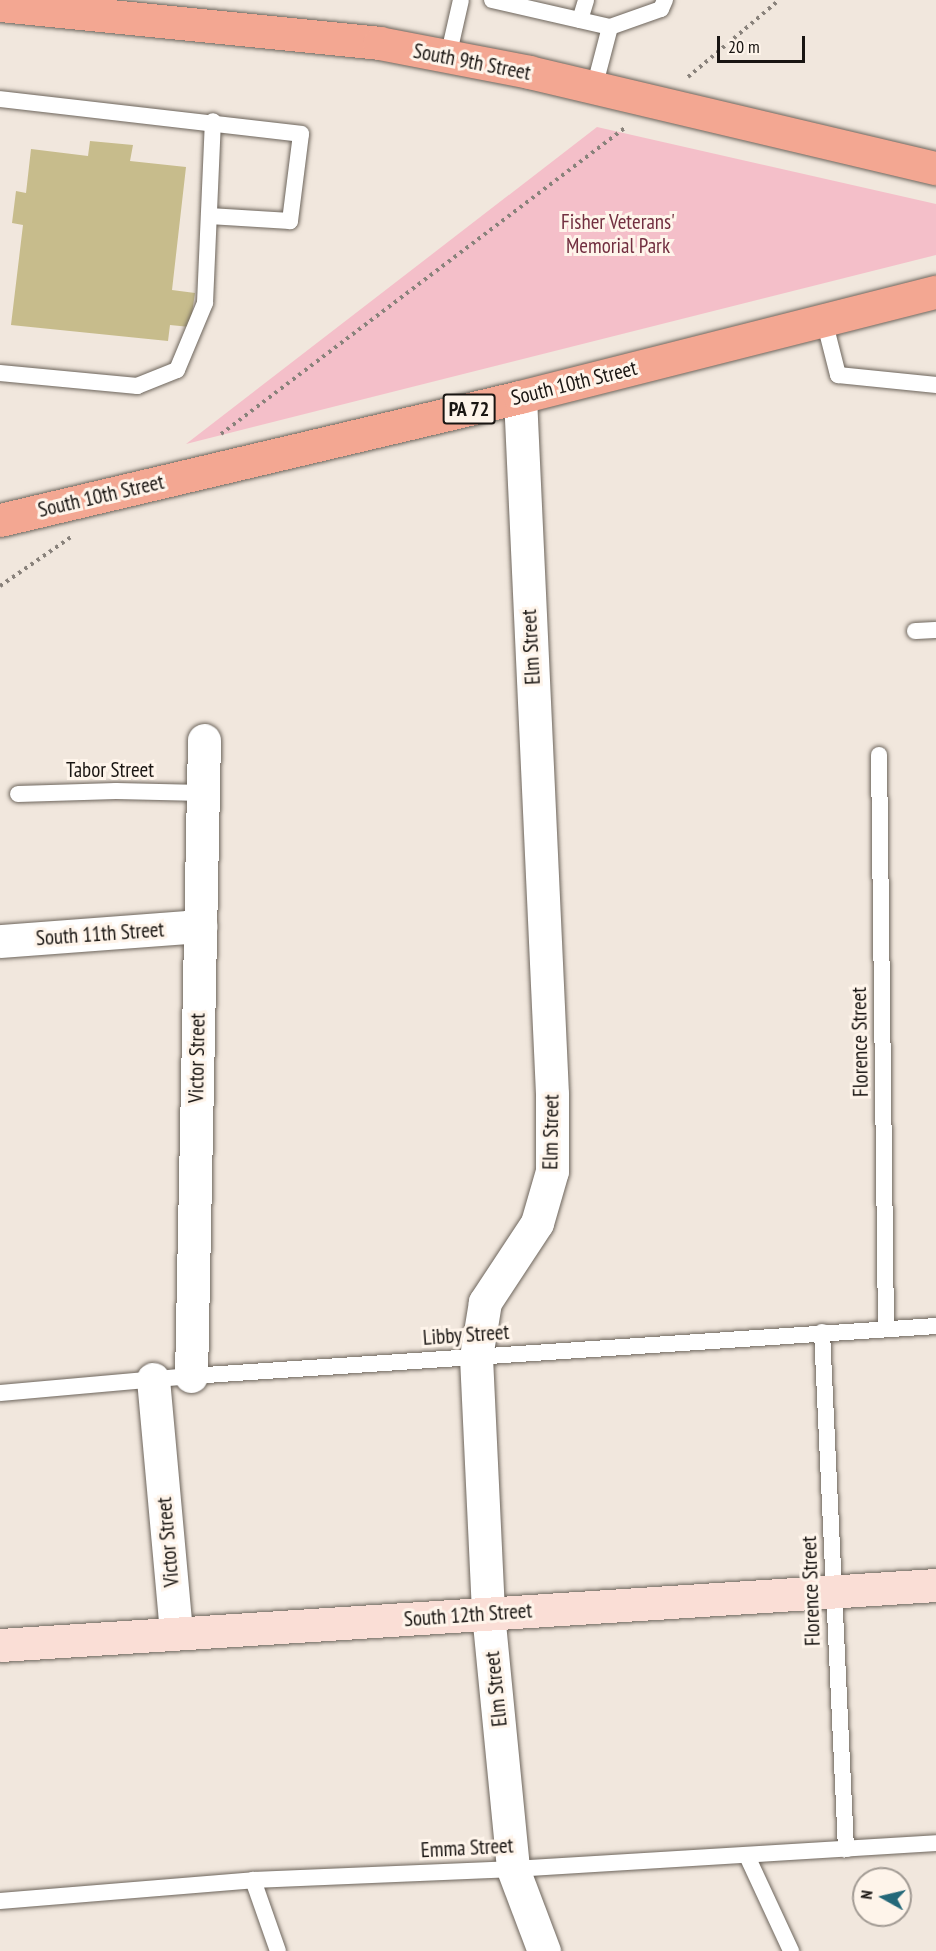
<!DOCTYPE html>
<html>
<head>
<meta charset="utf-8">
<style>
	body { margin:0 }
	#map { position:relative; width:936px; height:1951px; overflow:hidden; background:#f1e7dd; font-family:"PT Sans Narrow",sans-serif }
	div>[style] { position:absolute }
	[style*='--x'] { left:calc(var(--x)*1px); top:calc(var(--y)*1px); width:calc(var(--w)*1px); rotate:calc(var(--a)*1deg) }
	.green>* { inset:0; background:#f4bfc9 }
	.building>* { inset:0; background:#c7bc8c }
	.path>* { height:4px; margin-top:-2px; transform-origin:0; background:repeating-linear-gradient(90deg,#89827b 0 3px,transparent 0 7.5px) }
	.roads { filter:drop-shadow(0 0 2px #6d655c) drop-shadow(0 0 2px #6d655c) }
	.service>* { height:16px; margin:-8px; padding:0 8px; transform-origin:8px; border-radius:8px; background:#fff }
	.minor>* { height:33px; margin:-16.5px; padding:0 16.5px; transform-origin:16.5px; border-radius:16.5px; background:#fff }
	.secondary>* { height:33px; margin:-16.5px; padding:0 16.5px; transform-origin:16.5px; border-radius:16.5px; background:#faded6 }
	.trunk>* { height:33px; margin:-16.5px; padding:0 16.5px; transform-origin:16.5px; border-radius:16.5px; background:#f3a792 }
	span { translate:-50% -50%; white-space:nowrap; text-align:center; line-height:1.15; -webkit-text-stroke:6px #fef4ea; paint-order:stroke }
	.shield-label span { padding:2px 4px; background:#fef4ea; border:2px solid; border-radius:4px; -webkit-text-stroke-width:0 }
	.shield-label { font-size:20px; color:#191512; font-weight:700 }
	.street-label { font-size:21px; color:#191512 }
	.park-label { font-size:21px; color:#722f40 }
	.north { position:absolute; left:852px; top:1867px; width:60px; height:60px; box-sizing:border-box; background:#fef4ea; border:2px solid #a29b94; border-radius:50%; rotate:278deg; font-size:16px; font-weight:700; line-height:24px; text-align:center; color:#191512 }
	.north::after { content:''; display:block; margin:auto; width:21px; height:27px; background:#246879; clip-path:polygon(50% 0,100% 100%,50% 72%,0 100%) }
	.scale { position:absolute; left:717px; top:36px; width:88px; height:27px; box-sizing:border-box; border:3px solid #191512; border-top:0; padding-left:8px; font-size:18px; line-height:21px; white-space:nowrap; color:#191512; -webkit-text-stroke:4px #fef4ea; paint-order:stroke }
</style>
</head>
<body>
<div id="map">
	<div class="green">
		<div style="clip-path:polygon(597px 127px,936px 204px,936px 255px,186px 444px)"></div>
	</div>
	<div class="building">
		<div style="clip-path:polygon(90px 141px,133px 145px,130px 161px,186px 167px,172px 290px,195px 293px,190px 327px,170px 325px,168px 341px,11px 325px,23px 225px,12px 223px,16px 191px,26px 193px,31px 149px,88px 156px)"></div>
	</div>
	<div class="path">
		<div style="--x:688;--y:77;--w:119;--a:-40.2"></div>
		<div style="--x:221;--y:434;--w:508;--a:-37.16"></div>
		<div style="--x:0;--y:586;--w:86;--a:-34.6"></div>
	</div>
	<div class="roads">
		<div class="service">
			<div style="--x:492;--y:0;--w:121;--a:12.9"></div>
			<div style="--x:610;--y:27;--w:54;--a:-19.4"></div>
			<div style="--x:661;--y:9;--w:10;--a:-66"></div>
			<div style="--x:580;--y:20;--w:21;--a:-73"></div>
			<div style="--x:448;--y:57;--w:58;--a:-77.2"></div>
			<div style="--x:594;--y:88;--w:63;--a:-75.3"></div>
			<div style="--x:0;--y:99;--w:303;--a:6.6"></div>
			<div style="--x:301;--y:134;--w:88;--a:97.2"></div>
			<div style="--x:290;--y:221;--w:81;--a:-176.5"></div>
			<div style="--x:824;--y:320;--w:57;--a:75.7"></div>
			<div style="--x:838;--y:375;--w:99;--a:5.8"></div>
			<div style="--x:0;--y:373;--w:138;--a:5.4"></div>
			<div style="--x:137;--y:386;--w:43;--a:-21.8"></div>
			<div style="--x:177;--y:370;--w:73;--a:-67.3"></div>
			<div style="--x:205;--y:303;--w:182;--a:-87.5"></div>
			<div style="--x:915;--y:631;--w:21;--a:-3"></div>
			<div style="--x:879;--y:755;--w:573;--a:89.3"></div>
			<div style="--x:18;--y:794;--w:98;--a:-1.8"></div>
			<div style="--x:116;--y:791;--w:87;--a:1.3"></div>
			<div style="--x:822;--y:1332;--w:518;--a:87.34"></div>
			<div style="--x:0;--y:1393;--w:192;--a:-5.1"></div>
			<div style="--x:191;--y:1376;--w:747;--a:-3.84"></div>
			<div style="--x:747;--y:1856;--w:105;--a:65.1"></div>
			<div style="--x:253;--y:1880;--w:75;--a:70.6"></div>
			<div style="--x:0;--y:1901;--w:254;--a:-4.7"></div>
			<div style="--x:253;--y:1880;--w:260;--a:-2.4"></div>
			<div style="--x:513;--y:1869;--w:424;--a:-3.5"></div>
		</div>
		<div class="minor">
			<div style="--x:520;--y:397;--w:698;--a:87.37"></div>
			<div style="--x:552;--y:1094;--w:77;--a:90"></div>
			<div style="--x:552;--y:1171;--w:54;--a:106.1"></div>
			<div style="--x:537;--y:1223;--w:95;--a:123.4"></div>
			<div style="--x:485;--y:1302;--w:56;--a:99.3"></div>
			<div style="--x:476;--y:1357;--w:256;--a:87.3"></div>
			<div style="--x:488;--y:1613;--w:257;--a:84.4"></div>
			<div style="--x:513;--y:1869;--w:88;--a:69.3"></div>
			<div style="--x:0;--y:941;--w:201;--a:-4.3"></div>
			<div style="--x:191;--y:1376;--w:636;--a:-88.83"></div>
			<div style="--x:153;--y:1379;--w:255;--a:84.8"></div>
		</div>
		<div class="secondary">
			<div style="--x:0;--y:1645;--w:938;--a:-3.67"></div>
		</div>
		<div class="trunk">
			<div style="--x:0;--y:5;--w:381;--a:5.7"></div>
			<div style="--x:379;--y:43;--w:153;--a:10.9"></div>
			<div style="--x:529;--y:72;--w:418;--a:13.3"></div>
			<div style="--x:0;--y:520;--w:534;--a:-13.31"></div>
			<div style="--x:520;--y:397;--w:429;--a:-14.2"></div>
		</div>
	</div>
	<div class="shield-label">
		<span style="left:469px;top:409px">PA 72</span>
	</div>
	<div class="street-label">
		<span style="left:472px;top:62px;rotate:11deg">South 9th Street</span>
		<span style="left:574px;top:383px;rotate:-14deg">South 10th Street</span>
		<span style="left:101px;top:496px;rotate:-13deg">South 10th Street</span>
		<span style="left:531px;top:647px;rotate:-93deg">Elm Street</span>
		<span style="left:110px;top:770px">Tabor Street</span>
		<span style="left:100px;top:934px;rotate:-4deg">South 11th Street</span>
		<span style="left:860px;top:1042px;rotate:-91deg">Florence Street</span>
		<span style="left:197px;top:1058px;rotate:-89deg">Victor Street</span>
		<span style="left:551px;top:1132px;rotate:-89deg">Elm Street</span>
		<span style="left:466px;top:1335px;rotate:-4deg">Libby Street</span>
		<span style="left:168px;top:1542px;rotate:-95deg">Victor Street</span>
		<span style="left:811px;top:1591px;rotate:-92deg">Florence Street</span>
		<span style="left:468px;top:1615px;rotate:-4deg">South 12th Street</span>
		<span style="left:496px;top:1689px;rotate:-96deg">Elm Street</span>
		<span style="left:467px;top:1848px;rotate:-3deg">Emma Street</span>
	</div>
	<div class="park-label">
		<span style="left:618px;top:234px">Fisher Veterans'<br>Memorial Park</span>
	</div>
	<div class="north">N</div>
	<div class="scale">20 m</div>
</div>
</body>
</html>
